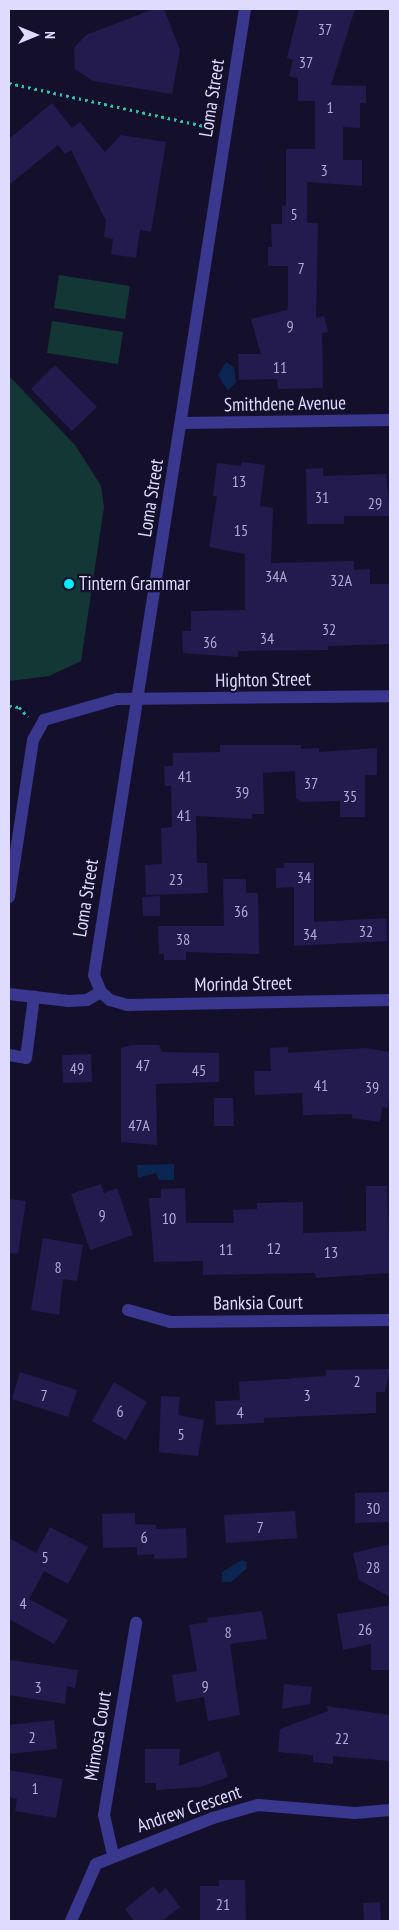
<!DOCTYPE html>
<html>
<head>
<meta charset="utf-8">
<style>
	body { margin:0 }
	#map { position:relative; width:399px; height:1930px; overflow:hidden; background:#14102c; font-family:"PT Sans Narrow",sans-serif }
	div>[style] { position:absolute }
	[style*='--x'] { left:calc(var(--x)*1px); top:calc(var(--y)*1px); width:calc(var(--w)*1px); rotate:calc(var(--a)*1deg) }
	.green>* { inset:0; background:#123734 }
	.water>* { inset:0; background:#0a2651 }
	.building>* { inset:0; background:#231b4e }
	.path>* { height:3px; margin-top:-1.5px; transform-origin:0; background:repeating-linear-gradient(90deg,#2ac4b6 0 2.5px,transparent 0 6.5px) }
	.minor>* { height:12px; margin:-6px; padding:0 6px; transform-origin:6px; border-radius:6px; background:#39388e }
	.dots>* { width:14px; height:14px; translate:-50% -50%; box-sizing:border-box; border:2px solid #14102c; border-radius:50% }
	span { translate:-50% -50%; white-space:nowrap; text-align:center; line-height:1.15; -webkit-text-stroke:4.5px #14102c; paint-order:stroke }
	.number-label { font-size:16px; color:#afabd3 }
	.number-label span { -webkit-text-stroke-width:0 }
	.street-label { font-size:19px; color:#dedbff }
	.poi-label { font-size:19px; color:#dedbff }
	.left { translate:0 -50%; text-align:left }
	.frame { position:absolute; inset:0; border:10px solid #dedbff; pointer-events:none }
	.north { position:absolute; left:10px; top:10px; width:50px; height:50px; -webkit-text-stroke:4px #14102c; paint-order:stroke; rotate:90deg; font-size:14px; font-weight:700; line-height:20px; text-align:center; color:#dedbff }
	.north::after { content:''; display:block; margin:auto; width:18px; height:22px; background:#dedbff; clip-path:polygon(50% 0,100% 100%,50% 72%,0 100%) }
</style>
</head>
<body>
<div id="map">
	<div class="green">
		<div style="clip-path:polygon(59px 275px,130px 286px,125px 319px,54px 308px)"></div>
		<div style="clip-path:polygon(52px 321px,123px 332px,118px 364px,47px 353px)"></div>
		<div style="clip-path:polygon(9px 376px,75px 445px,101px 486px,104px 507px,81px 661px,49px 676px,10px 681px)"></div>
	</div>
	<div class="water">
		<div style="clip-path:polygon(226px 362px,234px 367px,236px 382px,228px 391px,218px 375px)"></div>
		<div style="clip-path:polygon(174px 1164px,174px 1180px,159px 1180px,156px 1173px,138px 1178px,137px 1165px)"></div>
		<div style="clip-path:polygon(242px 1560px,247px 1562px,246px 1569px,231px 1582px,222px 1582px,222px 1572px)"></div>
	</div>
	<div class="building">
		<div style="clip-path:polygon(154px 9px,164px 9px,180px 50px,172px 94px,93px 81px,75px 69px,74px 48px,86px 35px)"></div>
		<div style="clip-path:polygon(299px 9px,355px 9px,331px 85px,366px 86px,366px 103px,360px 103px,360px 128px,343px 127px,343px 160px,362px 160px,362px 186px,307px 182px,307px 223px,318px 223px,316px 318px,324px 316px,328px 332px,322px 333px,323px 388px,278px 389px,277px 379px,239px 380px,238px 354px,261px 354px,251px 319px,287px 310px,288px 306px,288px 266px,268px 266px,268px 247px,272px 247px,271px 224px,282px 224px,282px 206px,286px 205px,286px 149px,315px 149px,315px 101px,298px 101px,298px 78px,289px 76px,293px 60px,287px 58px)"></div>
		<div style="clip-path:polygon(52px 103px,72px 128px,80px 122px,105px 152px,121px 135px,166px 142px,151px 232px,140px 230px,136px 258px,111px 254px,113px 239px,104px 237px,106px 221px,71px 150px,65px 154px,58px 145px,9px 185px,9px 139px)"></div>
		<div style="clip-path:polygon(55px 365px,97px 407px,72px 431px,31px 389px)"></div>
		<div style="clip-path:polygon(242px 462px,265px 465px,260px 506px,273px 508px,271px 563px,354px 561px,354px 570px,370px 569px,370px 584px,390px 584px,390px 644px,328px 646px,328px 650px,238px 651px,238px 657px,183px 653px,182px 631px,191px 631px,191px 611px,245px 610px,245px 554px,209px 547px,217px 496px,213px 496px,217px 463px,241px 466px)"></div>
		<div style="clip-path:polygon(323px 468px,323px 476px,386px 474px,390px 516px,344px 516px,344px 524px,307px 524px,306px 469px)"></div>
		<div style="clip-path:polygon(220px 745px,301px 745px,301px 749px,319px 748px,319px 752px,377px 748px,377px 775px,365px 775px,365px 817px,340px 817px,340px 801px,301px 802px,296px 798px,295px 771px,263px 773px,264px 814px,252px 814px,252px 819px,196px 816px,197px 863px,207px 863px,208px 893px,146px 895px,145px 865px,162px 864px,161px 828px,172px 827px,171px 786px,165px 786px,164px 766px,173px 766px,173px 753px,220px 752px)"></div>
		<div style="clip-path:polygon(284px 863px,314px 863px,314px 922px,386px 918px,387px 941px,294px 946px,294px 887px,276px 888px,276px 868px,284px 868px)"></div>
		<div style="clip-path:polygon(223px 879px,246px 879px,246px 893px,258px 893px,259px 954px,186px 952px,186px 960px,164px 960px,164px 954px,159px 954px,158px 926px,224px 926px)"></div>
		<div style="clip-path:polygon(160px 896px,160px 916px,143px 916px,142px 897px)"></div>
		<div style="clip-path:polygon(132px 1045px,159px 1045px,162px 1052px,219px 1053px,219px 1082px,156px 1084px,157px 1145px,121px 1142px,121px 1048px)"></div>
		<div style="clip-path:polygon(288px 1047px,288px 1053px,365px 1048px,390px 1052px,390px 1091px,388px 1108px,382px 1107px,380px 1122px,352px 1118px,352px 1114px,303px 1115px,302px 1093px,255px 1095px,254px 1071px,271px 1071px,270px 1048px)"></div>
		<div style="clip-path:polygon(91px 1054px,92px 1082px,63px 1083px,62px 1055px)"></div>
		<div style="clip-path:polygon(214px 1098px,233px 1098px,234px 1126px,214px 1126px)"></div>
		<div style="clip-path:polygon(101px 1184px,104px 1193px,117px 1188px,133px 1235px,90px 1250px,71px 1194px)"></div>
		<div style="clip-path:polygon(366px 1186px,387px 1186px,390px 1273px,316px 1278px,315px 1273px,203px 1275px,203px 1261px,154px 1262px,149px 1198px,161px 1198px,161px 1189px,185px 1188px,186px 1223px,234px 1223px,233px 1210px,257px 1209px,257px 1203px,303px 1202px,303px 1233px,366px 1231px)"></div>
		<div style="clip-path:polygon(9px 1199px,26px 1201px,18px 1254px,9px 1253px)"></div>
		<div style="clip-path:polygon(43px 1238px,83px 1245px,77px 1281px,63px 1279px,59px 1315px,31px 1310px)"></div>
		<div style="clip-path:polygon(390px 1369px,385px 1392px,376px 1392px,376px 1413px,264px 1418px,264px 1423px,216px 1425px,215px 1401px,240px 1400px,239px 1382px,326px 1376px,326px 1370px)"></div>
		<div style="clip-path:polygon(20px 1372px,77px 1390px,68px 1417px,12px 1399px)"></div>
		<div style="clip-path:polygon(114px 1382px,147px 1402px,126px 1440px,92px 1421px)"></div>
		<div style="clip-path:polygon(161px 1396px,180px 1397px,178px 1415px,204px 1420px,198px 1456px,159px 1452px)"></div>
		<div style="clip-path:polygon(390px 1492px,390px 1522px,355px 1523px,355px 1493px)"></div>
		<div style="clip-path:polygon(295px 1511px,297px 1538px,226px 1543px,224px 1515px)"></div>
		<div style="clip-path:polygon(135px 1513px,135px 1524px,156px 1525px,156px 1529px,186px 1528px,187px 1558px,154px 1559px,154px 1554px,137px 1555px,137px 1547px,103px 1548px,102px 1514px)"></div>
		<div style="clip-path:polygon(50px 1527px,88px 1547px,68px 1584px,44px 1571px,29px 1599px,68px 1620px,54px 1644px,9px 1619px,9px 1538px,36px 1553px)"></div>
		<div style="clip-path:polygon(390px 1544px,390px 1597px,359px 1580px,353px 1553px)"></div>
		<div style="clip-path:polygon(390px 1605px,390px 1670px,371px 1670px,371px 1644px,343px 1650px,337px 1614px)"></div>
		<div style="clip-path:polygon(262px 1611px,267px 1639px,230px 1644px,240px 1715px,208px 1721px,204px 1697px,176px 1702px,172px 1675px,197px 1671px,189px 1625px,208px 1622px,207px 1618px)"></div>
		<div style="clip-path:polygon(10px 1660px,78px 1670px,75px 1688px,67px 1686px,65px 1704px,9px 1695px)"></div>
		<div style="clip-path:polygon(284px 1684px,312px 1687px,310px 1704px,282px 1709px)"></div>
		<div style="clip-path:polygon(326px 1706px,390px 1715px,390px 1761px,333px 1756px,333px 1764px,313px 1762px,313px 1755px,278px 1752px,280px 1729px,328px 1711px)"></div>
		<div style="clip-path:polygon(54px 1720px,57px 1749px,9px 1754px,9px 1725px)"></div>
		<div style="clip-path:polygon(145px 1749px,180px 1749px,179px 1766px,219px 1751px,228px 1777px,200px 1787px,156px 1790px,156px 1783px,145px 1783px)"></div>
		<div style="clip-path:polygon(9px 1770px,63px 1779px,56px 1818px,15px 1811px,17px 1799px,9px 1797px)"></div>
		<div style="clip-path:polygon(219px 1880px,245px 1880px,246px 1921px,200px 1921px,200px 1886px,219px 1886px)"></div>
		<div style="clip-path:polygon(153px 1886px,159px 1894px,166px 1888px,180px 1907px,162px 1921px,134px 1921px,125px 1909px)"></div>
		<div style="clip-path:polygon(380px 1902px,381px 1921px,364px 1921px,363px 1903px)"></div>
	</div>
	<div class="path">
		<div style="--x:9;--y:83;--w:201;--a:12.4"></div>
		<div style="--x:9;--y:706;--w:10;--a:6"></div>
		<div style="--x:19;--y:707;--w:13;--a:48"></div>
	</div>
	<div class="minor">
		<div style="--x:245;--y:9;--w:978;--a:98.88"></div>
		<div style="--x:94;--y:975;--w:18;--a:68"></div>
		<div style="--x:101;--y:992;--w:12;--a:42"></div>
		<div style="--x:110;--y:1000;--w:18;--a:16"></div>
		<div style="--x:127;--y:1005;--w:263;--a:-1.1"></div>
		<div style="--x:182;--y:423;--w:208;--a:-0.8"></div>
		<div style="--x:9;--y:897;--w:159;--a:-81.3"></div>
		<div style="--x:33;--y:740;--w:23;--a:-61"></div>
		<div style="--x:44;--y:720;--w:76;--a:-16"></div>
		<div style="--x:117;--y:699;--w:273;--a:-0.6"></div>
		<div style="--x:9;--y:994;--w:60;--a:6.7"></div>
		<div style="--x:69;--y:1001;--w:18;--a:-3"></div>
		<div style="--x:87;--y:1000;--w:16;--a:-30"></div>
		<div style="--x:9;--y:1055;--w:17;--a:10"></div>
		<div style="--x:26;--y:1058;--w:62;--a:-82.5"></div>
		<div style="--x:128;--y:1310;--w:44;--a:15.9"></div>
		<div style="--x:170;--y:1322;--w:220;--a:-0.5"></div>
		<div style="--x:113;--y:1855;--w:41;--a:-102.7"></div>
		<div style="--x:104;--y:1815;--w:195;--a:-80.5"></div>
		<div style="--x:71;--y:1921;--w:62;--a:-66.3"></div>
		<div style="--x:96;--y:1864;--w:126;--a:-21.5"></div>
		<div style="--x:213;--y:1818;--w:47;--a:-16.1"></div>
		<div style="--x:258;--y:1805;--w:97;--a:4.7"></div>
		<div style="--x:355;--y:1813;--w:35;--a:-5"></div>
	</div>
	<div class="dots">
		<div style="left:69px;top:584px;background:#07eeff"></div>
	</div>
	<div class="number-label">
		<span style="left:325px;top:29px">37</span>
		<span style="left:306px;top:62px">37</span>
		<span style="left:330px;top:107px">1</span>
		<span style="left:324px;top:170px">3</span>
		<span style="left:294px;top:214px">5</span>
		<span style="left:301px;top:268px">7</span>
		<span style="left:290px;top:326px">9</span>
		<span style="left:280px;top:367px">11</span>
		<span style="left:239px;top:481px">13</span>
		<span style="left:322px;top:497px">31</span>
		<span style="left:375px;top:503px">29</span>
		<span style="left:241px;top:530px">15</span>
		<span style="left:276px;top:576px">34A</span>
		<span style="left:341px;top:580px">32A</span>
		<span style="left:329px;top:629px">32</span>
		<span style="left:267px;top:638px">34</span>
		<span style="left:210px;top:642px">36</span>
		<span style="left:185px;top:776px">41</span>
		<span style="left:311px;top:783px">37</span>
		<span style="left:242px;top:792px">39</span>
		<span style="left:350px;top:796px">35</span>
		<span style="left:184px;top:815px">41</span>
		<span style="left:304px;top:877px">34</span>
		<span style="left:176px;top:879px">23</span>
		<span style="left:241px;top:911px">36</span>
		<span style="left:366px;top:931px">32</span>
		<span style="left:310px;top:934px">34</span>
		<span style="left:183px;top:939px">38</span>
		<span style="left:143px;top:1065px">47</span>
		<span style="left:77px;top:1068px">49</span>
		<span style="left:199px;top:1070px">45</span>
		<span style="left:321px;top:1085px">41</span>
		<span style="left:372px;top:1087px">39</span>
		<span style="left:139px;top:1125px">47A</span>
		<span style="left:102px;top:1215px">9</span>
		<span style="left:169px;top:1218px">10</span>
		<span style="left:274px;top:1248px">12</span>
		<span style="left:226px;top:1249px">11</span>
		<span style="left:331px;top:1252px">13</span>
		<span style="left:58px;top:1267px">8</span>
		<span style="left:357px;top:1381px">2</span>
		<span style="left:44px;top:1395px">7</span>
		<span style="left:307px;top:1395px">3</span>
		<span style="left:120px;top:1411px">6</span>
		<span style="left:240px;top:1412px">4</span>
		<span style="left:181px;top:1434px">5</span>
		<span style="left:373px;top:1508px">30</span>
		<span style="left:260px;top:1527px">7</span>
		<span style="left:144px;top:1537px">6</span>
		<span style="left:45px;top:1557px">5</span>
		<span style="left:373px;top:1567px">28</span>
		<span style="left:23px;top:1603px">4</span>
		<span style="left:365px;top:1629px">26</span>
		<span style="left:228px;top:1632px">8</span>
		<span style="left:205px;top:1686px">9</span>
		<span style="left:38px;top:1687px">3</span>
		<span style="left:32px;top:1737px">2</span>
		<span style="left:342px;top:1738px">22</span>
		<span style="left:35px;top:1788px">1</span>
		<span style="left:223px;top:1904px">21</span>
	</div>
	<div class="street-label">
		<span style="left:212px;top:98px;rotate:-81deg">Loma Street</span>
		<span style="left:285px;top:404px;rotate:-1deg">Smithdene Avenue</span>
		<span style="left:151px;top:498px;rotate:-81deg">Loma Street</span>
		<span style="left:263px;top:680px;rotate:-1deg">Highton Street</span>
		<span style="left:86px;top:898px;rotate:-81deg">Loma Street</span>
		<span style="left:243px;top:984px;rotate:-1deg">Morinda Street</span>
		<span style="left:258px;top:1303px;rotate:-1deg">Banksia Court</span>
		<span style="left:98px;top:1736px;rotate:-81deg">Mimosa Court</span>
		<span style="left:189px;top:1809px;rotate:-19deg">Andrew Crescent</span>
	</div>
	<div class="poi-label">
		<span class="left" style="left:79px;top:584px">Tintern Grammar</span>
	</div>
	<div class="frame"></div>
	<div class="north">N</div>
</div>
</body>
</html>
